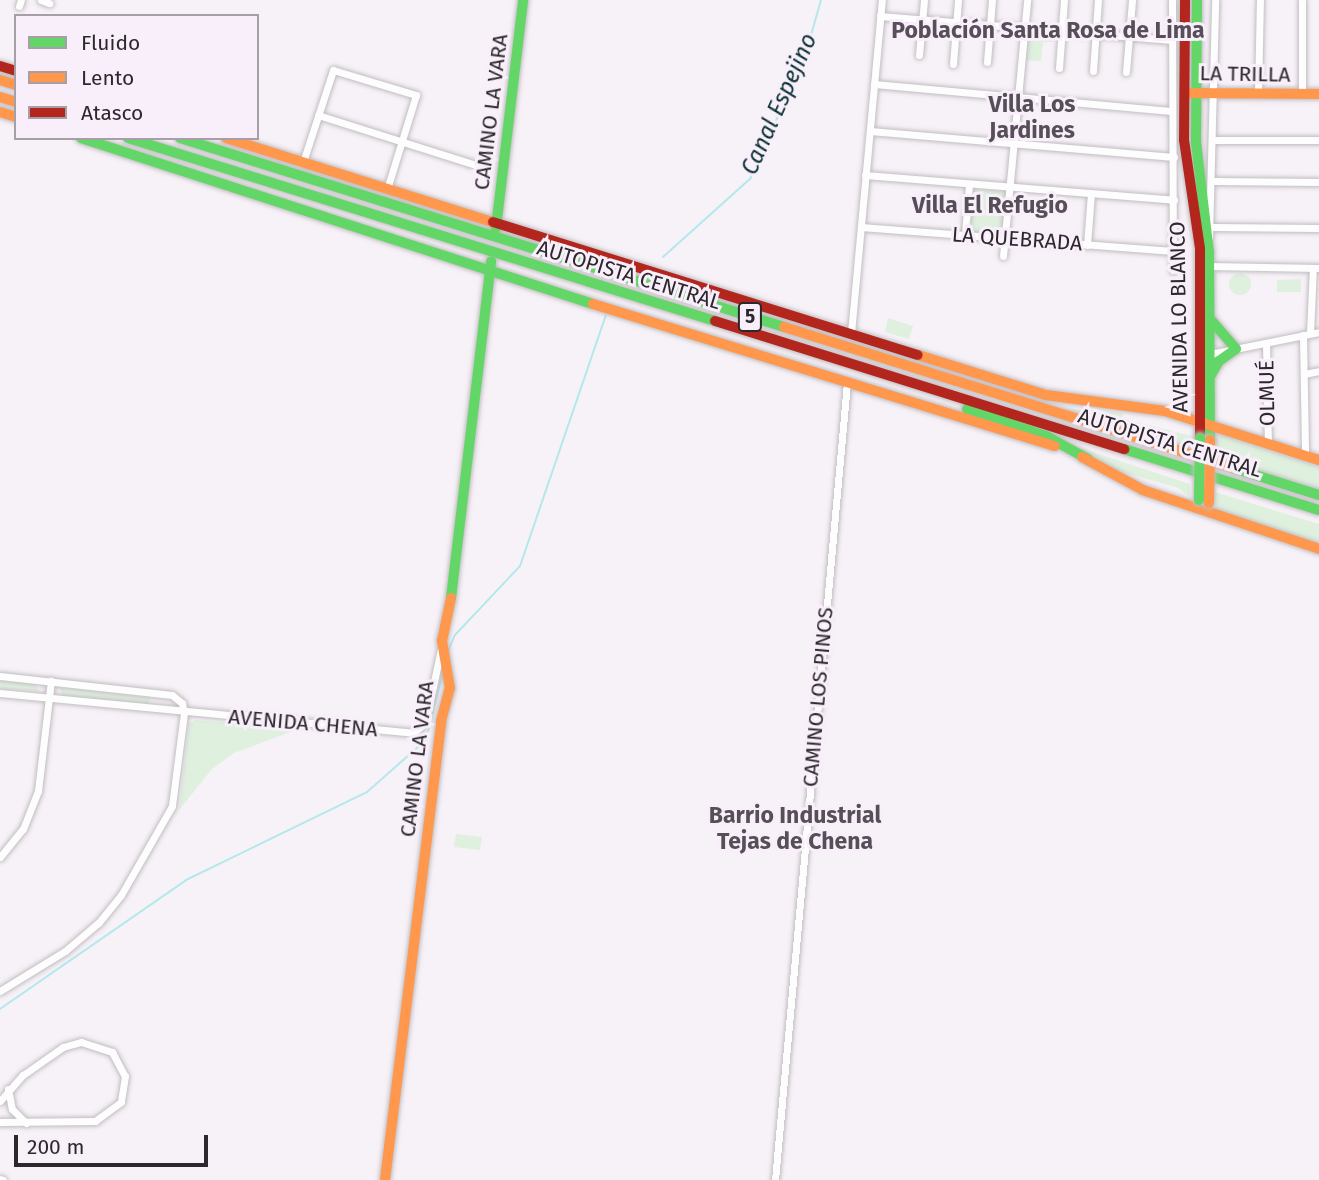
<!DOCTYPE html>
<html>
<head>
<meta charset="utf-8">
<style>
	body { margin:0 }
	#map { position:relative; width:1319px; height:1180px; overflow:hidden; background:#f7f2f7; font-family:"Fira Sans",sans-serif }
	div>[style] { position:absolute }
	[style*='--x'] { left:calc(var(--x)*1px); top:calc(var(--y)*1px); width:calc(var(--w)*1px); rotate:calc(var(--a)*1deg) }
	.green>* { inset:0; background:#dff0df }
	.round { border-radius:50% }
	.stream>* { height:2px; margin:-1px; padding:0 1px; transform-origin:1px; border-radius:1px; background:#b3e8ec }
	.roads { filter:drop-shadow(0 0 2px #c1bdc1) drop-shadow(0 0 2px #c1bdc1) }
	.street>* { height:7px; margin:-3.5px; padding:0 3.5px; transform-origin:3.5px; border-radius:3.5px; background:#fefdfe }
	.fast>* { height:10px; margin:-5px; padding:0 5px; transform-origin:5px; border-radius:5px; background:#63d668 }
	.slow>* { height:10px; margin:-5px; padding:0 5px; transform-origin:5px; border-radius:5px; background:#ff974d }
	.jam>* { height:10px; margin:-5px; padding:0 5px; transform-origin:5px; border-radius:5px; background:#b3261e }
	.bridges { filter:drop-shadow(0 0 2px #c1bdc1) drop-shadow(0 0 2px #c1bdc1) }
	.fast-bridge>* { height:10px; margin:-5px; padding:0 5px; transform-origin:5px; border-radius:5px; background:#63d668 }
	.slow-bridge>* { height:10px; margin:-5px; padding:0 5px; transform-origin:5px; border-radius:5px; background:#ff974d }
	span { translate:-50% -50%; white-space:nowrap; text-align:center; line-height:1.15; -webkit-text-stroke:6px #f8effa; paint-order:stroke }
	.shield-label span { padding:2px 5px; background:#f8effa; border:2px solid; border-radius:5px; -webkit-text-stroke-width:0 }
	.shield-label { font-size:19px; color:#2c282c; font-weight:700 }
	.street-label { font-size:21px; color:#2c282c }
	.neighbourhood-label { font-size:23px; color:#564f58; font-weight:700 }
	.water-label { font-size:23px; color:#093133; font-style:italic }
	.legend { position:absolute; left:14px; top:14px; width:245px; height:126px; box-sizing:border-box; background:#f8effa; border:2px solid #a69fa8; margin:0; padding:9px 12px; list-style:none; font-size:21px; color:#2c282c }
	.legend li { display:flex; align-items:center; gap:14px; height:35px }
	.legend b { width:35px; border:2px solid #a69fa8 }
	.scale { position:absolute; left:14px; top:1135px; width:194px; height:32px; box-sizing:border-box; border:4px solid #2c282c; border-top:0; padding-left:9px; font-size:21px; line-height:24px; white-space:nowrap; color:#2c282c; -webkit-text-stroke:5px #f8effa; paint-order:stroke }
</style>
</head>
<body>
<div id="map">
	<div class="green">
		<div style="clip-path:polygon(1027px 33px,1055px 36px,1055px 42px,1043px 42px,1041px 61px,1025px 60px)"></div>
		<div style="clip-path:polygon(973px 189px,1006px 191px,1002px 236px,970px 233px)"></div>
		<div class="round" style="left:1229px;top:273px;width:22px;height:22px"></div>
		<div style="clip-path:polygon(1301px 279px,1301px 292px,1277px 292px,1277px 280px)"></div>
		<div style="clip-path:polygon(888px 318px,913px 326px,909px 339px,885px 332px)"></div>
		<div style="clip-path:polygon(1067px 409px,1123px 413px,1122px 418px,1191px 436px,1191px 451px,1066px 413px)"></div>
		<div style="clip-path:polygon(1221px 435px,1319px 467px,1319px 491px,1215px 459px,1216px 441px)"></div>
		<div style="clip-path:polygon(1080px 448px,1190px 484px,1190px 497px,1178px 488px,1113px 469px,1077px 451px)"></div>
		<div style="clip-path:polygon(1215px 492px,1319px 524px,1319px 544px,1215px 510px)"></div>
		<div style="clip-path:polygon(0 680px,35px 684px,39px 691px,0 689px)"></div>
		<div style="clip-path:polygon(60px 688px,64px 688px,151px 698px,147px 705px,62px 696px)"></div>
		<div style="clip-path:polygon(195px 720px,299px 729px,234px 753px,212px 769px,179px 810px,189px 723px)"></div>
		<div style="clip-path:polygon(456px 834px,482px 837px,480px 850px,454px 847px)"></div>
	</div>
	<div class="stream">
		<div style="--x:663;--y:257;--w:117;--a:-41.9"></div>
		<div style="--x:750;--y:179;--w:138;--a:-66"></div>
		<div style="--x:806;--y:53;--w:55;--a:-74.2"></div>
		<div style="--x:449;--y:649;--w:15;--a:-67"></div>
		<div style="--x:455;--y:635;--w:95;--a:-46.7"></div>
		<div style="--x:520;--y:566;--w:265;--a:-71.1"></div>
		<div style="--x:0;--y:1009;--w:226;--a:-34.7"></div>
		<div style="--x:186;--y:880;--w:201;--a:-25.9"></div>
		<div style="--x:367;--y:792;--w:79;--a:-41.4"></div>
		<div style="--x:426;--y:740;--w:70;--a:-76"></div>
	</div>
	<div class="roads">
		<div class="street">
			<div style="--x:41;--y:0;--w:9;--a:21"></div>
			<div style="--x:1172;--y:0;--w:270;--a:89.8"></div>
			<div style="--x:19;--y:6;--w:6;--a:-72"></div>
			<div style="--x:880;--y:16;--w:293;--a:4.7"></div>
			<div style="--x:919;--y:55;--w:55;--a:-84.8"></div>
			<div style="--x:987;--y:62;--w:62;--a:-85.4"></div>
			<div style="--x:953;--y:64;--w:64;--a:-85.5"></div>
			<div style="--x:1059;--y:68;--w:68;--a:-85.8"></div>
			<div style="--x:1093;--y:71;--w:71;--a:-86"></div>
			<div style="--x:1126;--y:72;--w:72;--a:-85.2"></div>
			<div style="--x:874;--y:84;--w:298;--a:5.2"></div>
			<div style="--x:1258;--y:93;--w:93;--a:-88.8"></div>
			<div style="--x:1302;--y:94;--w:94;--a:-90"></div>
			<div style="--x:318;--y:115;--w:166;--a:17.6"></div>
			<div style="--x:870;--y:131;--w:305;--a:4.9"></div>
			<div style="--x:1213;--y:140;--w:106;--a:0"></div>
			<div style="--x:303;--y:162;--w:97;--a:-71.9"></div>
			<div style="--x:333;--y:70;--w:87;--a:16.8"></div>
			<div style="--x:416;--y:95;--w:98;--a:107.1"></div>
			<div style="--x:865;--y:175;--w:310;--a:4.6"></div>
			<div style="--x:1213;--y:181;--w:106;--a:0.5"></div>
			<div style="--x:861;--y:227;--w:313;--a:4.4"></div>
			<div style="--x:1213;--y:227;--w:106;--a:0.5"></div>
			<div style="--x:965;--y:235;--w:51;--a:-85.5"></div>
			<div style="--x:1209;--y:237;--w:237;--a:-88.5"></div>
			<div style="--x:1087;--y:245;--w:52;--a:-85.6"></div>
			<div style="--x:1003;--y:256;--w:257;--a:-84.6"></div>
			<div style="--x:1210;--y:266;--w:109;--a:1.1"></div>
			<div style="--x:851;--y:333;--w:334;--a:-84.7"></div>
			<div style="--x:1310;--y:333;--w:65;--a:-87.4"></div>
			<div style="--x:1303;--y:335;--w:120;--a:89"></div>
			<div style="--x:1266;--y:343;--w:100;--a:88.9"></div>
			<div style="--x:1210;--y:354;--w:111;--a:-11.4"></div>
			<div style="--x:1304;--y:374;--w:15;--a:-11"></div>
			<div style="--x:0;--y:676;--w:173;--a:6.3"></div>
			<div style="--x:172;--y:695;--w:13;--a:39"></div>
			<div style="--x:182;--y:703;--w:10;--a:79"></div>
			<div style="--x:184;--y:713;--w:94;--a:97.4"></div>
			<div style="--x:172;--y:806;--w:103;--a:119.8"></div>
			<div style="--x:121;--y:895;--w:36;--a:129"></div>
			<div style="--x:98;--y:923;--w:43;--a:139.7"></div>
			<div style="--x:65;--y:951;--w:76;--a:148.4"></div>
			<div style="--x:0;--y:693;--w:415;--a:5.5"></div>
			<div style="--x:413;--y:733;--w:16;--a:-40"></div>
			<div style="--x:425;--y:723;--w:76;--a:-77.8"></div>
			<div style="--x:0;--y:857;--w:36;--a:-51"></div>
			<div style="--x:23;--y:829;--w:41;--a:-68.5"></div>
			<div style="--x:38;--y:791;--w:111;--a:-83.3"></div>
			<div style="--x:8;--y:1089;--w:20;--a:79"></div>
			<div style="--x:12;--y:1109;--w:20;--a:45"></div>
			<div style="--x:0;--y:1101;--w:35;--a:-49"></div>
			<div style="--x:23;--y:1075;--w:49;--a:-35"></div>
			<div style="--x:63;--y:1047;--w:19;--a:-16"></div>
			<div style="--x:81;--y:1042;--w:33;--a:18"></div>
			<div style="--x:112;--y:1052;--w:27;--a:62"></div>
			<div style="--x:125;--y:1076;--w:26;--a:99"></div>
			<div style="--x:121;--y:1102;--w:32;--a:144"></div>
			<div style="--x:95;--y:1121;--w:95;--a:179.4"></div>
			<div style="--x:0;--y:1179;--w:3;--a:18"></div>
			<div style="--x:775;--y:1180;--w:801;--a:-84.84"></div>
		</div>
		<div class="fast">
			<div style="--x:1197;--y:0;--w:142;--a:90.4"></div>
			<div style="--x:1196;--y:142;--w:111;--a:83.3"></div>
			<div style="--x:1209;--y:252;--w:188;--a:89.7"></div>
			<div style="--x:81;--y:138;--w:538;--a:17.96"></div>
			<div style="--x:128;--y:138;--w:615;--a:17.32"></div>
			<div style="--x:180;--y:138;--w:633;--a:17.38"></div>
			<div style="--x:496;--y:228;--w:230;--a:-83.2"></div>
			<div style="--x:1211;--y:320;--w:38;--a:49"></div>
			<div style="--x:1236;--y:349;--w:21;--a:145"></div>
			<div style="--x:1219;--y:361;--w:16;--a:120"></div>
			<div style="--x:967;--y:409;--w:83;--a:18.9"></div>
			<div style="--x:1046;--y:436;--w:48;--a:28.7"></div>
			<div style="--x:1124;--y:449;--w:204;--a:17.4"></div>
			<div style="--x:1233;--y:468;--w:90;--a:17.4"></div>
			<div style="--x:451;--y:598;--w:339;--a:-83.2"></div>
		</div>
		<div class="slow">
			<div style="--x:0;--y:80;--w:17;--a:17"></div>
			<div style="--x:1190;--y:93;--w:129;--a:0.4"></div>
			<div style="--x:0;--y:97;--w:17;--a:17"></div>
			<div style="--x:0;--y:112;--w:17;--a:17"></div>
			<div style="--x:226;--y:138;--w:280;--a:17.5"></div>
			<div style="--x:593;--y:304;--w:483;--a:17.1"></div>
			<div style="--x:784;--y:327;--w:471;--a:17.4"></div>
			<div style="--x:918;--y:355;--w:134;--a:17.4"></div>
			<div style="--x:1046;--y:395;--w:120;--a:7.7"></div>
			<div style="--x:1165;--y:411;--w:162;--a:17.7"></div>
			<div style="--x:1082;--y:457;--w:69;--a:28.4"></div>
			<div style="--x:1143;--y:490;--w:186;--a:18.5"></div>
			<div style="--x:385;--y:1180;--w:462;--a:-83"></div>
			<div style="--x:441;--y:721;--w:34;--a:-75"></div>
			<div style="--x:450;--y:688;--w:48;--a:-99.7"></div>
			<div style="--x:442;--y:641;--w:44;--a:-78.2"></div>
		</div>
		<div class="jam">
			<div style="--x:1185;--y:0;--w:140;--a:90.4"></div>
			<div style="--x:1184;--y:140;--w:110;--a:81.6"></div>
			<div style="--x:1200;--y:249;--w:189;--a:90"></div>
			<div style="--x:0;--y:66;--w:17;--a:17"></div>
			<div style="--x:493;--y:222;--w:445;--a:17.4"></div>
			<div style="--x:715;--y:321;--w:429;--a:17.4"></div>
		</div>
	</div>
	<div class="bridges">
		<div class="fast-bridge">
			<div style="--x:1199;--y:500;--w:62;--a:-89.1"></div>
		</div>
		<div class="slow-bridge">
			<div style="--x:1209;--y:503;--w:63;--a:-89.1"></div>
		</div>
	</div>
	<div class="shield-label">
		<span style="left:750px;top:317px">5</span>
	</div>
	<div class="street-label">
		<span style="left:1245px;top:74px;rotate:1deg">LA TRILLA</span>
		<span style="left:491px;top:112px;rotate:-83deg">CAMINO LA VARA</span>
		<span style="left:1017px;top:239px;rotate:4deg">LA QUEBRADA</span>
		<span style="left:629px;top:275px;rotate:17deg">AUTOPISTA CENTRAL</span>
		<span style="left:1179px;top:317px;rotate:-91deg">AVENIDA LO BLANCO</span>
		<span style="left:1267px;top:393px;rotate:-91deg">OLMUÉ</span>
		<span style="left:1170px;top:443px;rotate:17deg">AUTOPISTA CENTRAL</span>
		<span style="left:818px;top:697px;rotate:-85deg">CAMINO LOS PINOS</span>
		<span style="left:303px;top:723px;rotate:5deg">AVENIDA CHENA</span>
		<span style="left:417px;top:759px;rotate:-83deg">CAMINO LA VARA</span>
	</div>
	<div class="neighbourhood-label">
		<span style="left:1048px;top:30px">Población Santa Rosa de Lima</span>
		<span style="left:1032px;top:117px">Villa Los<br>Jardines</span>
		<span style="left:990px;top:205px">Villa El Refugio</span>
		<span style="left:795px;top:828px">Barrio Industrial<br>Tejas de Chena</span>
	</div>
	<div class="water-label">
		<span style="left:779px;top:104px;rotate:-66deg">Canal Espejino</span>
	</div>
	<ul class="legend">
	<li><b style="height:9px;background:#63d668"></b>Fluido</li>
	<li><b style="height:9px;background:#ff974d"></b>Lento</li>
	<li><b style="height:9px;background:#b3261e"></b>Atasco</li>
	</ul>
	<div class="scale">200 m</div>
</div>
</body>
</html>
